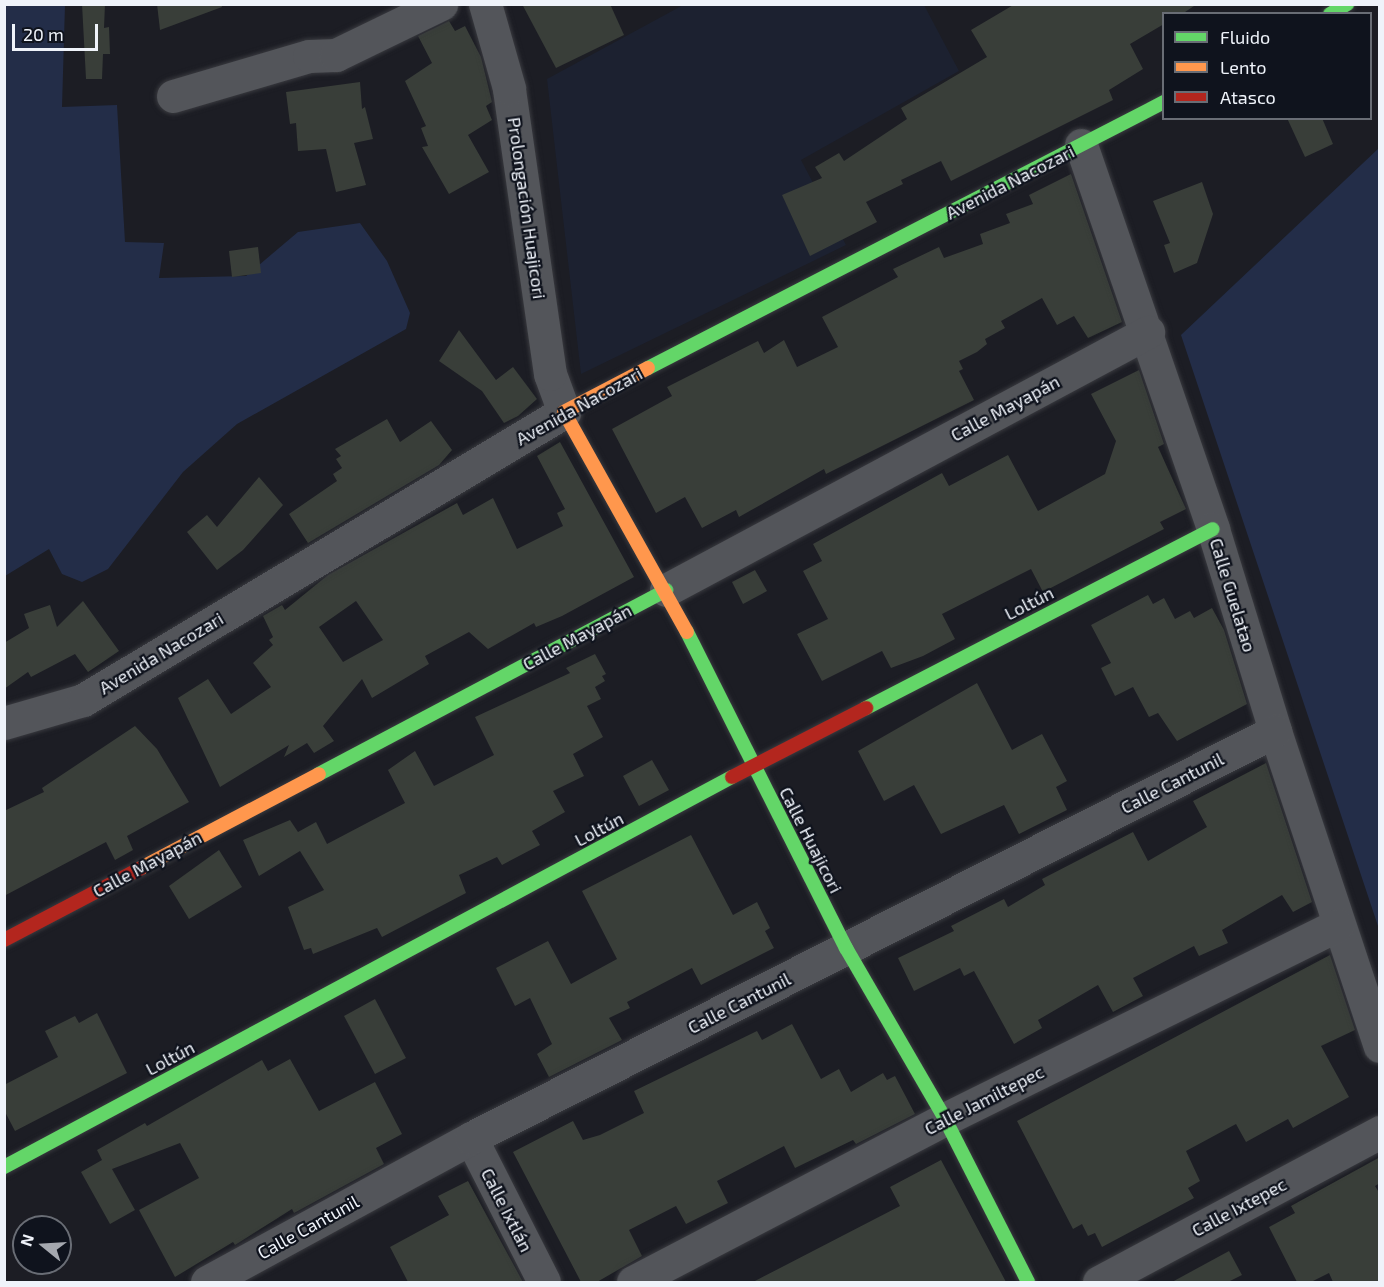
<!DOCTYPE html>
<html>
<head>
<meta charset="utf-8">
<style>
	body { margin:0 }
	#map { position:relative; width:1384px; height:1287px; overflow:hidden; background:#1c1d24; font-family:"Exo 2",sans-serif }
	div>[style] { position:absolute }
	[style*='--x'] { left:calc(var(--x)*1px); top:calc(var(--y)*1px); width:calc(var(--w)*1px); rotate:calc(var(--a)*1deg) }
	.built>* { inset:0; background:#1c2130 }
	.green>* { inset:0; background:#232d48 }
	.building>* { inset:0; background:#393e39 }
	.roads { filter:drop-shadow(0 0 2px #393a3f) drop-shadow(0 0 2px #393a3f) }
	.street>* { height:33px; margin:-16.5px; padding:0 16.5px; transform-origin:16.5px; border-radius:16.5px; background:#53555a }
	.fast>* { height:14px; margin:-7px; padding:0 7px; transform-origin:7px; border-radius:7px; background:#63d668 }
	.slow>* { height:14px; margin:-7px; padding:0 7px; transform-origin:7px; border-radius:7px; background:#ff974d }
	.jam>* { height:14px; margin:-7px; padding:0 7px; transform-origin:7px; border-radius:7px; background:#b3261e }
	span { translate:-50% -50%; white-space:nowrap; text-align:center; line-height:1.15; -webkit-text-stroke:4.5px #0f131d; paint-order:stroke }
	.street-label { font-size:18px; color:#eff3fa }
	.frame { position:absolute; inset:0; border:6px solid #eff3fa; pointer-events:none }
	.legend { position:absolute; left:1162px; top:12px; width:210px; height:108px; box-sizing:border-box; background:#0f131d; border:2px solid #696d75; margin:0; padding:8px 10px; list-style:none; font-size:18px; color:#eff3fa }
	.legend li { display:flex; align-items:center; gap:12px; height:30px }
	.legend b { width:30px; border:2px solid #696d75 }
	.north { position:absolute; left:12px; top:1215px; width:60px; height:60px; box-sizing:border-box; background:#0f131d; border:2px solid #696d75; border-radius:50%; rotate:288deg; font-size:16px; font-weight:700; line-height:24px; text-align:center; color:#eff3fa }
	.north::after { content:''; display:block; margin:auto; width:21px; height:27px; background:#a5a8af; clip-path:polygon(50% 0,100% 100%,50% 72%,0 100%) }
	.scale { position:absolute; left:12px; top:24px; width:86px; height:27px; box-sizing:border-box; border:3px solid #eff3fa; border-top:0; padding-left:8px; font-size:18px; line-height:21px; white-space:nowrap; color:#eff3fa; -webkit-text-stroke:4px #0f131d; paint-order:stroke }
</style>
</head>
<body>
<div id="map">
	<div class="built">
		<div style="clip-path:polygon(685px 4px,924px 5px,959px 71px,801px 160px,846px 245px,581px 374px,547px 79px)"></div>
	</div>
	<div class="green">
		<div style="clip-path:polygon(5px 5px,65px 5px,62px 107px,117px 105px,125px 242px,164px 243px,159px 278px,246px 276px,298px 232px,360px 223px,387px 261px,410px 313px,406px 329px,237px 424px,183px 472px,108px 569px,82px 582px,62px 574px,49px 549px,5px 576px)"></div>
		<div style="clip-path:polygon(1379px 148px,1379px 929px,1181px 335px)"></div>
	</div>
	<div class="building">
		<div style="clip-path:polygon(82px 4px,105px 4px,104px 28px,109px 27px,110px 54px,103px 54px,102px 79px,86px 79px)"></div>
		<div style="clip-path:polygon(157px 4px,221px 4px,222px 7px,160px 30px)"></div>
		<div style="clip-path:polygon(522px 4px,610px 4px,624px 35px,556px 68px)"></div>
		<div style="clip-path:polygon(1015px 4px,1197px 4px,1182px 14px,1164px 14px,1164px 24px,1130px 44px,1143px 69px,1109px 90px,1113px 100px,951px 181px,941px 161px,901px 180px,903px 184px,866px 202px,877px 222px,810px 256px,782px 195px,822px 178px,815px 167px,839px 153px,844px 161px,907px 119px,901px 108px,987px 57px,971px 30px)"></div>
		<div style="clip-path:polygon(449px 21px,455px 31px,465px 26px,481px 57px,492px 102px,486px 106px,492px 120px,468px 135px,489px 172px,449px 194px,422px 147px,428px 146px,421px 128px,426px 126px,405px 81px,432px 63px,418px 36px)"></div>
		<div style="clip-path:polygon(360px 82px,362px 109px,365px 107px,373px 139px,354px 143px,366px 185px,336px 192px,326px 149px,298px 151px,296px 123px,290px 124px,286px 92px)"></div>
		<div style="clip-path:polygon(1287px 118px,1322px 118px,1333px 144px,1305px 157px)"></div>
		<div style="clip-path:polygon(1071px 174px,1122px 322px,1088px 338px,1074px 316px,1057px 325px,1042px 298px,1001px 321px,1005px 328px,985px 339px,987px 344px,977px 352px,959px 361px,963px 369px,959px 371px,974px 400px,826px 474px,824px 469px,739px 517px,736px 510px,702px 528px,685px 497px,656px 513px,612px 429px,672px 396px,667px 387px,758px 341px,764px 353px,784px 340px,797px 367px,838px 347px,822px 317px,898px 277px,893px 269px,939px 247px,944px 258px,983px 244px,980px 234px,1010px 223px,1006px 214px,1033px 204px,1029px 195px)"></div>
		<div style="clip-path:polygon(1202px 182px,1213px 214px,1197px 263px,1174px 273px,1164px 245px,1170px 243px,1153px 201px)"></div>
		<div style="clip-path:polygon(258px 247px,261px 273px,232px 277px,229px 251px)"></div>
		<div style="clip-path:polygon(459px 330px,496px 380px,513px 367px,537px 399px,518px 416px,504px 423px,482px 391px,439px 361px)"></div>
		<div style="clip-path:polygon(1139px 370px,1164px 444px,1158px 447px,1186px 509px,1160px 522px,1164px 529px,1043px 592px,1031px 569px,942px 614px,955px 639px,923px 656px,891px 668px,882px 651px,822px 681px,797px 634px,828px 619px,803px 571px,822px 561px,813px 544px,942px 473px,949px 486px,1008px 455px,1038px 511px,1105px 474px,1116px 441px,1091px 394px)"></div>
		<div style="clip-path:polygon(387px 419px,400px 442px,431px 421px,452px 450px,439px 465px,308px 543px,289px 514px,337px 481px,333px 474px,342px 468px,336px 459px,341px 456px,335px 449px)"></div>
		<div style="clip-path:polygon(evenodd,560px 442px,634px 577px,562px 616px,536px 627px,534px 623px,488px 649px,469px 632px,425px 656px,429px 664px,372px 698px,362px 679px,323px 726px,334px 741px,314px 753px,307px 743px,284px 757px,289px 745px,220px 787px,178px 698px,208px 679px,231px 714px,271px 687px,253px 663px,273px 645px,269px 640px,273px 637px,263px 616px,282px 605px,285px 610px,328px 575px,457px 503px,463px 515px,493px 498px,517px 549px,563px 526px,557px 513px,565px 509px,537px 456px,560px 442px,356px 601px,383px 640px,343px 662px,319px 627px,356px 601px)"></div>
		<div style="clip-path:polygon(259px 477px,283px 505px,243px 550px,217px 570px,187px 532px,207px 515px,217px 527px)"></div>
		<div style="clip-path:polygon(755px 570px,767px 591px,743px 604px,732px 582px)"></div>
		<div style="clip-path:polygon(1148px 595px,1153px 604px,1164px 598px,1175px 619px,1190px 611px,1194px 618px,1212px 608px,1224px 630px,1247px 704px,1177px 741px,1158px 713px,1149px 717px,1133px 687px,1115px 696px,1101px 668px,1111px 663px,1091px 625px)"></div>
		<div style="clip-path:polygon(83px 601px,119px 651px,88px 672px,75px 654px,31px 677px,28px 672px,4px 689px,4px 643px,29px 628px,24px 614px,50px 605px,57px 627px)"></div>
		<div style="clip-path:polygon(595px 654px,606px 674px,602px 676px,605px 681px,595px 687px,601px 699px,587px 706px,603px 737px,573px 754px,584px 776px,553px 791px,565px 812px,532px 831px,540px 845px,502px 865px,497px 857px,459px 875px,466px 893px,382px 937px,377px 928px,313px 954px,311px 948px,304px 950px,288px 907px,324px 890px,300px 851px,259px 876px,243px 840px,290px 820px,298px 832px,316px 822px,327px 844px,405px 803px,388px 770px,415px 751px,434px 786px,494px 755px,475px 717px,570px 673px,566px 668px)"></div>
		<div style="clip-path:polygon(977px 683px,1012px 750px,1042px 734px,1067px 781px,1056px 787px,1067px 810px,1019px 834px,1004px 805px,941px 834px,914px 785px,884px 801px,858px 751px)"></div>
		<div style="clip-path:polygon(135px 726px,157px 749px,189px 802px,127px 836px,133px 850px,115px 860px,106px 842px,4px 896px,4px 811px,44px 792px,42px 788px)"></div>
		<div style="clip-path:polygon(652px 760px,669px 790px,639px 806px,623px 776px)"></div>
		<div style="clip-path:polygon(1266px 763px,1312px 902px,1293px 912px,1282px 895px,1222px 930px,1228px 943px,1199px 956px,1194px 946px,1133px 978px,1143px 996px,1113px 1012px,1098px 985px,1038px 1020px,1042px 1028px,1014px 1044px,974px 971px,964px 976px,960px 968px,914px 991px,898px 958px,954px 931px,951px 926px,1004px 899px,1008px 907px,1045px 885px,1042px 879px,1133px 832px,1148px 861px,1207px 827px,1193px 801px)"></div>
		<div style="clip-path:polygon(691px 835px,733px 915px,757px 902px,770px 928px,765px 931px,774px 948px,701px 985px,692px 968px,627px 1002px,630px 1008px,609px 1018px,622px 1040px,549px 1077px,537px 1054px,552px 1044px,530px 998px,515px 1006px,496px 968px,548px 941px,571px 984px,617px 959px,582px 891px)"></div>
		<div style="clip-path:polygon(219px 850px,242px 887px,189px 919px,169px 886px)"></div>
		<div style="clip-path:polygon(1330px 955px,1355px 1030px,1321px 1046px,1349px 1097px,1293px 1128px,1288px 1119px,1246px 1142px,1236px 1124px,1186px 1151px,1200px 1181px,1188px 1188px,1194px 1198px,1102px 1247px,1095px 1233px,1088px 1236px,1082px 1224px,1073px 1229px,1017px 1121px)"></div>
		<div style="clip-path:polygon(375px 999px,406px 1058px,375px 1074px,344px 1016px)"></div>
		<div style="clip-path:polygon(97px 1013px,127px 1073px,15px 1131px,4px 1110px,4px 1085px,58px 1057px,45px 1031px,75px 1016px,79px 1023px)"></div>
		<div style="clip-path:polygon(792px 1024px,821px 1079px,839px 1069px,851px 1092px,883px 1073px,887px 1080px,895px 1076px,915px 1114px,856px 1144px,853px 1140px,795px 1168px,784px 1146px,717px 1181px,728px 1203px,686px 1224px,676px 1206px,629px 1230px,642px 1256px,597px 1282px,581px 1282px,513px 1152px,573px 1121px,583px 1140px,600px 1135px,644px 1113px,634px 1091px,757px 1031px,762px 1040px)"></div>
		<div style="clip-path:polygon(290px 1059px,319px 1111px,375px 1082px,402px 1134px,376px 1148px,384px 1164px,294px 1213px,292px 1209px,235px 1245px,233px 1242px,175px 1277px,139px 1210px,199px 1178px,180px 1143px,112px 1169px,135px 1210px,110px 1224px,81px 1172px,102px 1160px,97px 1150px,145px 1123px,147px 1126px,262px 1060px,268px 1071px)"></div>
		<div style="clip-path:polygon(1380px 1157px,1380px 1183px,1375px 1186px,1380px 1194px,1380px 1282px,1333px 1282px,1329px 1273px,1311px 1282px,1297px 1282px,1269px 1227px,1295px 1213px,1291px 1206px)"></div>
		<div style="clip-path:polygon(941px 1160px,1006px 1282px,753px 1282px,900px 1206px,890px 1187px)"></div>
		<div style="clip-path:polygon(468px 1181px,523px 1282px,408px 1282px,390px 1247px,449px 1215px,438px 1196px)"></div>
		<div style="clip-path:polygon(1229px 1251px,1242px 1275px,1228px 1282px,1172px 1282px)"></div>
	</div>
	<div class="roads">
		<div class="street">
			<div style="--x:173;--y:96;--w:142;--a:-16.4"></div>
			<div style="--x:309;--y:56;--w:27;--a:-2"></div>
			<div style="--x:336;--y:55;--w:117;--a:-25.9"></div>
			<div style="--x:1081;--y:145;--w:406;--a:71"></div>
			<div style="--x:1213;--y:529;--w:211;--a:72.9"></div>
			<div style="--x:1275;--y:731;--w:332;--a:71.6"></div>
			<div style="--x:666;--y:590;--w:547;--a:-28.16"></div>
			<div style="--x:4;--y:723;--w:82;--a:-16.2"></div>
			<div style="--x:83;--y:700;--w:561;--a:-30.91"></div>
			<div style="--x:564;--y:412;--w:40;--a:-110.2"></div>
			<div style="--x:550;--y:374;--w:289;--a:-98.2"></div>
			<div style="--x:509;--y:88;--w:87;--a:-105.9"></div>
			<div style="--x:471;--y:1138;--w:161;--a:63.1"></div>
			<div style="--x:207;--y:1282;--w:301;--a:-28.6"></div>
			<div style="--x:471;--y:1138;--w:901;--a:-26.85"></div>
			<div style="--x:633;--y:1282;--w:352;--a:-27.6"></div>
			<div style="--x:945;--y:1119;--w:438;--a:-26.3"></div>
			<div style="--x:1099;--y:1282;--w:319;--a:-28.1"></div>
		</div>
		<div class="fast">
			<div style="--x:1330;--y:14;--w:20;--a:-30"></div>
			<div style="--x:648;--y:368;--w:581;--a:-27.27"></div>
			<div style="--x:687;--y:632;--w:354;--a:63.3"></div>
			<div style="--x:846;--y:948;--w:198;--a:59.9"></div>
			<div style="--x:945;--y:1119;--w:183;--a:63"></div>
			<div style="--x:866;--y:708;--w:390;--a:-27.3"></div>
			<div style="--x:319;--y:774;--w:393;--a:-27.9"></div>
			<div style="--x:4;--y:1167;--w:826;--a:-28.18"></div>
		</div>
		<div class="slow">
			<div style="--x:648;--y:368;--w:95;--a:152.4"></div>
			<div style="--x:564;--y:412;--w:252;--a:60.8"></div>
			<div style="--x:141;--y:868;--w:201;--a:-27.8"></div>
		</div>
		<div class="jam">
			<div style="--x:732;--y:777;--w:151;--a:-27.2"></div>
			<div style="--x:4;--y:940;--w:155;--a:-27.7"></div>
		</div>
	</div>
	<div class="street-label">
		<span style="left:1010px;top:182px;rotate:-27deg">Avenida Nacozari</span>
		<span style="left:527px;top:208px;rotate:82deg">Prolongación Huajicori</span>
		<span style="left:579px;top:406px;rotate:-29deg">Avenida Nacozari</span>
		<span style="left:1005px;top:408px;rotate:-28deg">Calle Mayapán</span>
		<span style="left:1233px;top:595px;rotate:73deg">Calle Guelatao</span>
		<span style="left:1029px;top:603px;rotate:-27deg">Loltún</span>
		<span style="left:577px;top:637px;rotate:-28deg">Calle Mayapán</span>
		<span style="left:161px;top:653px;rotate:-31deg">Avenida Nacozari</span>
		<span style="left:1172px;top:783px;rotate:-27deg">Calle Cantunil</span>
		<span style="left:599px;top:829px;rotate:-28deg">Loltún</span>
		<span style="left:811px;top:840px;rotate:63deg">Calle Huajicori</span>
		<span style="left:147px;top:864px;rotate:-28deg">Calle Mayapán</span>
		<span style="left:739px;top:1003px;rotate:-27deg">Calle Cantunil</span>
		<span style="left:170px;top:1058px;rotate:-28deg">Loltún</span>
		<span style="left:984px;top:1100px;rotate:-27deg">Calle Jamiltepec</span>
		<span style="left:1239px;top:1207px;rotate:-28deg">Calle Ixtepec</span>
		<span style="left:507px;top:1210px;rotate:63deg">Calle Ixtlán</span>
		<span style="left:308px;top:1227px;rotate:-29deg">Calle Cantunil</span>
	</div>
	<div class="frame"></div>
	<ul class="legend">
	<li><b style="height:8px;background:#63d668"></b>Fluido</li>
	<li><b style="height:8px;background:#ff974d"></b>Lento</li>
	<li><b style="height:8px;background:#b3261e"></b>Atasco</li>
	</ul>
	<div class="north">N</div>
	<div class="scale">20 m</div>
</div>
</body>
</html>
